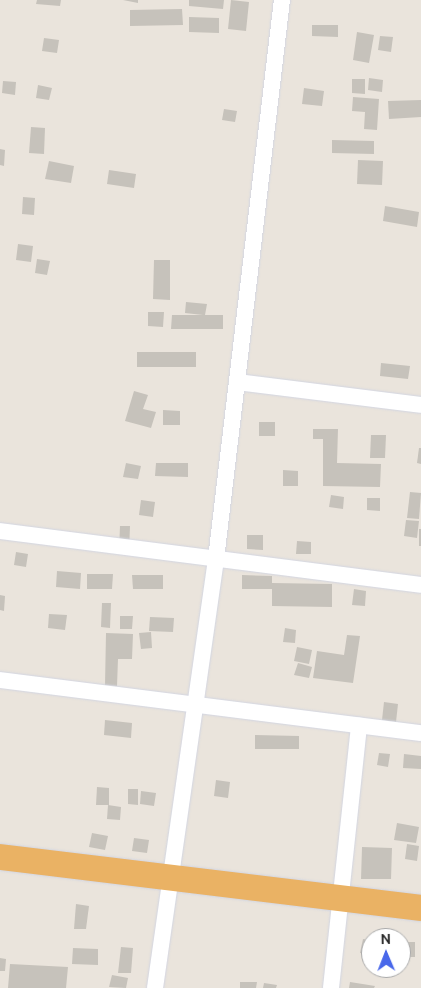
<!DOCTYPE html>
<html>
<head>
<meta charset="utf-8">
<style>
	body { margin:0 }
	#map { position:relative; width:421px; height:988px; overflow:hidden; background:#eae4dc; font-family:Ubuntu,sans-serif }
	div>[style] { position:absolute }
	[style*='--x'] { left:calc(var(--x)*1px); top:calc(var(--y)*1px); width:calc(var(--w)*1px); rotate:calc(var(--a)*1deg) }
	.building>* { inset:0; background:#c6c2bb }
	.roads { filter:drop-shadow(0 0 1px #d2d5e1) drop-shadow(0 0 1px #d2d5e1) }
	.minor>* { height:16px; margin:-8px; padding:0 8px; transform-origin:8px; border-radius:8px; background:#fff }
	.trunk>* { height:26px; margin:-13px; padding:0 13px; transform-origin:13px; border-radius:13px; background:#eab264 }
	span { translate:-50% -50%; white-space:nowrap; text-align:center; line-height:1.15; -webkit-text-stroke:4px #fff; paint-order:stroke }
	.north { position:absolute; left:361px; top:928px; width:50px; height:50px; box-sizing:border-box; background:#fff; border:1px solid #a9a9a9; border-radius:50%; rotate:359deg; font-size:14px; font-weight:700; line-height:20px; text-align:center; color:#292929 }
	.north::after { content:''; display:block; margin:auto; width:18px; height:22px; background:#4968ea; clip-path:polygon(50% 0,100% 100%,50% 72%,0 100%) }
</style>
</head>
<body>
<div id="map">
	<div class="building">
		<div style="clip-path:polygon(37px 0,61px 0,60px 6px,36px 4px)"></div>
		<div style="clip-path:polygon(123px 0,138px 0,138px 3px)"></div>
		<div style="clip-path:polygon(189px 0,224px 0,223px 9px,189px 6px)"></div>
		<div style="clip-path:polygon(231px 0,249px 2px,246px 31px,228px 29px)"></div>
		<div style="clip-path:polygon(182px 9px,183px 25px,130px 26px,130px 10px)"></div>
		<div style="clip-path:polygon(189px 17px,219px 18px,219px 33px,189px 32px)"></div>
		<div style="clip-path:polygon(312px 25px,338px 25px,338px 37px,312px 36px)"></div>
		<div style="clip-path:polygon(357px 32px,374px 35px,369px 63px,353px 60px)"></div>
		<div style="clip-path:polygon(380px 36px,393px 37px,391px 52px,378px 50px)"></div>
		<div style="clip-path:polygon(44px 38px,59px 40px,57px 53px,42px 51px)"></div>
		<div style="clip-path:polygon(369px 78px,383px 80px,382px 92px,368px 90px)"></div>
		<div style="clip-path:polygon(352px 79px,365px 79px,365px 94px,352px 93px)"></div>
		<div style="clip-path:polygon(3px 81px,16px 82px,15px 95px,2px 93px)"></div>
		<div style="clip-path:polygon(38px 85px,52px 88px,49px 100px,36px 98px)"></div>
		<div style="clip-path:polygon(304px 88px,324px 91px,322px 106px,302px 104px)"></div>
		<div style="clip-path:polygon(353px 97px,379px 99px,377px 130px,364px 129px,365px 112px,352px 111px)"></div>
		<div style="clip-path:polygon(421px 100px,421px 117px,389px 119px,388px 101px)"></div>
		<div style="clip-path:polygon(224px 109px,237px 111px,235px 122px,222px 120px)"></div>
		<div style="clip-path:polygon(31px 127px,45px 128px,44px 154px,29px 153px)"></div>
		<div style="clip-path:polygon(332px 140px,374px 141px,374px 154px,332px 153px)"></div>
		<div style="clip-path:polygon(0 149px,5px 150px,4px 166px,0 165px)"></div>
		<div style="clip-path:polygon(358px 160px,383px 161px,382px 185px,357px 184px)"></div>
		<div style="clip-path:polygon(49px 161px,74px 166px,71px 183px,45px 179px)"></div>
		<div style="clip-path:polygon(109px 170px,136px 174px,134px 188px,107px 184px)"></div>
		<div style="clip-path:polygon(23px 197px,35px 198px,34px 215px,22px 214px)"></div>
		<div style="clip-path:polygon(385px 206px,419px 212px,417px 227px,383px 221px)"></div>
		<div style="clip-path:polygon(18px 244px,33px 246px,31px 262px,16px 260px)"></div>
		<div style="clip-path:polygon(37px 259px,50px 261px,47px 275px,35px 273px)"></div>
		<div style="clip-path:polygon(154px 260px,170px 260px,170px 300px,153px 299px)"></div>
		<div style="clip-path:polygon(186px 302px,207px 304px,205px 315px,223px 315px,223px 329px,171px 329px,172px 315px,203px 315px,185px 313px)"></div>
		<div style="clip-path:polygon(148px 312px,164px 312px,163px 327px,148px 326px)"></div>
		<div style="clip-path:polygon(137px 352px,196px 352px,196px 367px,137px 367px)"></div>
		<div style="clip-path:polygon(381px 363px,410px 366px,408px 379px,380px 376px)"></div>
		<div style="clip-path:polygon(134px 391px,148px 395px,143px 409px,156px 412px,151px 428px,125px 421px)"></div>
		<div style="clip-path:polygon(163px 410px,180px 411px,180px 425px,163px 425px)"></div>
		<div style="clip-path:polygon(259px 422px,275px 422px,275px 436px,259px 436px)"></div>
		<div style="clip-path:polygon(313px 429px,338px 429px,337px 463px,381px 464px,380px 487px,323px 486px,323px 439px,313px 439px)"></div>
		<div style="clip-path:polygon(371px 435px,386px 435px,385px 458px,370px 458px)"></div>
		<div style="clip-path:polygon(419px 448px,421px 448px,421px 464px,417px 463px)"></div>
		<div style="clip-path:polygon(126px 463px,141px 466px,138px 479px,123px 477px)"></div>
		<div style="clip-path:polygon(156px 463px,188px 463px,188px 477px,155px 476px)"></div>
		<div style="clip-path:polygon(283px 470px,298px 471px,298px 486px,283px 486px)"></div>
		<div style="clip-path:polygon(410px 492px,421px 493px,419px 519px,407px 518px)"></div>
		<div style="clip-path:polygon(331px 495px,344px 497px,343px 509px,329px 507px)"></div>
		<div style="clip-path:polygon(367px 498px,380px 498px,380px 511px,367px 510px)"></div>
		<div style="clip-path:polygon(141px 500px,155px 502px,153px 517px,139px 515px)"></div>
		<div style="clip-path:polygon(406px 520px,419px 521px,417px 538px,404px 536px)"></div>
		<div style="clip-path:polygon(120px 526px,130px 526px,129px 552px,119px 551px)"></div>
		<div style="clip-path:polygon(419px 529px,421px 529px,421px 546px,419px 546px)"></div>
		<div style="clip-path:polygon(247px 535px,263px 535px,263px 550px,247px 549px)"></div>
		<div style="clip-path:polygon(297px 541px,311px 542px,311px 554px,296px 554px)"></div>
		<div style="clip-path:polygon(16px 552px,28px 554px,26px 567px,14px 565px)"></div>
		<div style="clip-path:polygon(57px 571px,81px 573px,80px 589px,56px 587px)"></div>
		<div style="clip-path:polygon(87px 574px,113px 574px,112px 589px,87px 589px)"></div>
		<div style="clip-path:polygon(132px 575px,163px 575px,163px 589px,133px 589px)"></div>
		<div style="clip-path:polygon(242px 575px,272px 576px,272px 583px,332px 584px,332px 607px,272px 606px,272px 589px,242px 589px)"></div>
		<div style="clip-path:polygon(354px 589px,366px 591px,365px 606px,352px 605px)"></div>
		<div style="clip-path:polygon(0 595px,5px 596px,4px 611px,0 610px)"></div>
		<div style="clip-path:polygon(102px 603px,111px 603px,110px 628px,101px 627px)"></div>
		<div style="clip-path:polygon(49px 614px,67px 615px,65px 630px,48px 628px)"></div>
		<div style="clip-path:polygon(120px 616px,133px 616px,132px 629px,120px 629px)"></div>
		<div style="clip-path:polygon(150px 617px,174px 618px,173px 632px,149px 631px)"></div>
		<div style="clip-path:polygon(285px 628px,296px 630px,295px 643px,283px 642px)"></div>
		<div style="clip-path:polygon(151px 632px,152px 648px,141px 649px,139px 633px)"></div>
		<div style="clip-path:polygon(106px 633px,133px 634px,132px 659px,118px 659px,117px 686px,105px 685px)"></div>
		<div style="clip-path:polygon(347px 635px,360px 636px,353px 683px,313px 678px,317px 651px,344px 655px)"></div>
		<div style="clip-path:polygon(297px 647px,312px 650px,309px 664px,294px 661px)"></div>
		<div style="clip-path:polygon(298px 663px,312px 667px,309px 678px,294px 675px)"></div>
		<div style="clip-path:polygon(384px 702px,398px 704px,396px 722px,382px 720px)"></div>
		<div style="clip-path:polygon(105px 720px,132px 723px,131px 738px,104px 735px)"></div>
		<div style="clip-path:polygon(255px 735px,299px 736px,299px 749px,255px 749px)"></div>
		<div style="clip-path:polygon(379px 753px,390px 754px,388px 767px,377px 765px)"></div>
		<div style="clip-path:polygon(404px 754px,421px 756px,421px 769px,403px 768px)"></div>
		<div style="clip-path:polygon(216px 780px,230px 782px,228px 798px,214px 796px)"></div>
		<div style="clip-path:polygon(97px 787px,109px 788px,109px 805px,96px 805px)"></div>
		<div style="clip-path:polygon(128px 789px,138px 789px,138px 805px,128px 804px)"></div>
		<div style="clip-path:polygon(141px 791px,156px 793px,154px 806px,140px 804px)"></div>
		<div style="clip-path:polygon(108px 805px,121px 807px,120px 820px,107px 819px)"></div>
		<div style="clip-path:polygon(397px 823px,419px 827px,416px 843px,394px 840px)"></div>
		<div style="clip-path:polygon(92px 833px,108px 836px,105px 850px,89px 847px)"></div>
		<div style="clip-path:polygon(134px 838px,149px 840px,147px 853px,132px 851px)"></div>
		<div style="clip-path:polygon(407px 844px,419px 846px,417px 861px,405px 859px)"></div>
		<div style="clip-path:polygon(362px 847px,392px 848px,391px 879px,361px 879px)"></div>
		<div style="clip-path:polygon(76px 904px,89px 906px,86px 929px,74px 929px)"></div>
		<div style="clip-path:polygon(363px 939px,371px 940px,371px 955px,360px 953px)"></div>
		<div style="clip-path:polygon(401px 942px,415px 942px,415px 957px,401px 957px)"></div>
		<div style="clip-path:polygon(121px 947px,133px 948px,131px 973px,118px 973px)"></div>
		<div style="clip-path:polygon(73px 948px,98px 949px,98px 965px,72px 964px)"></div>
		<div style="clip-path:polygon(0 958px,6px 959px,5px 971px,0 971px)"></div>
		<div style="clip-path:polygon(10px 964px,68px 967px,66px 988px,8px 988px)"></div>
		<div style="clip-path:polygon(112px 975px,128px 978px,126px 988px,109px 987px)"></div>
		<div style="clip-path:polygon(240px 982px,257px 982px,256px 988px,240px 988px)"></div>
		<div style="clip-path:polygon(350px 982px,375px 986px,374px 988px,349px 988px)"></div>
		<div style="clip-path:polygon(264px 983px,277px 985px,276px 988px,263px 988px)"></div>
	</div>
	<div class="roads">
		<div class="minor">
			<div style="--x:237;--y:382;--w:185;--a:7.1"></div>
			<div style="--x:0;--y:531;--w:424;--a:7.3"></div>
			<div style="--x:0;--y:680;--w:424;--a:7.2"></div>
			<div style="--x:155;--y:988;--w:433;--a:-81.9"></div>
			<div style="--x:216;--y:559;--w:563;--a:-83.27"></div>
			<div style="--x:331;--y:988;--w:264;--a:-83.9"></div>
		</div>
		<div class="trunk">
			<div style="--x:0;--y:857;--w:424;--a:6.9"></div>
		</div>
	</div>
	<div class="north">N</div>
</div>
</body>
</html>
